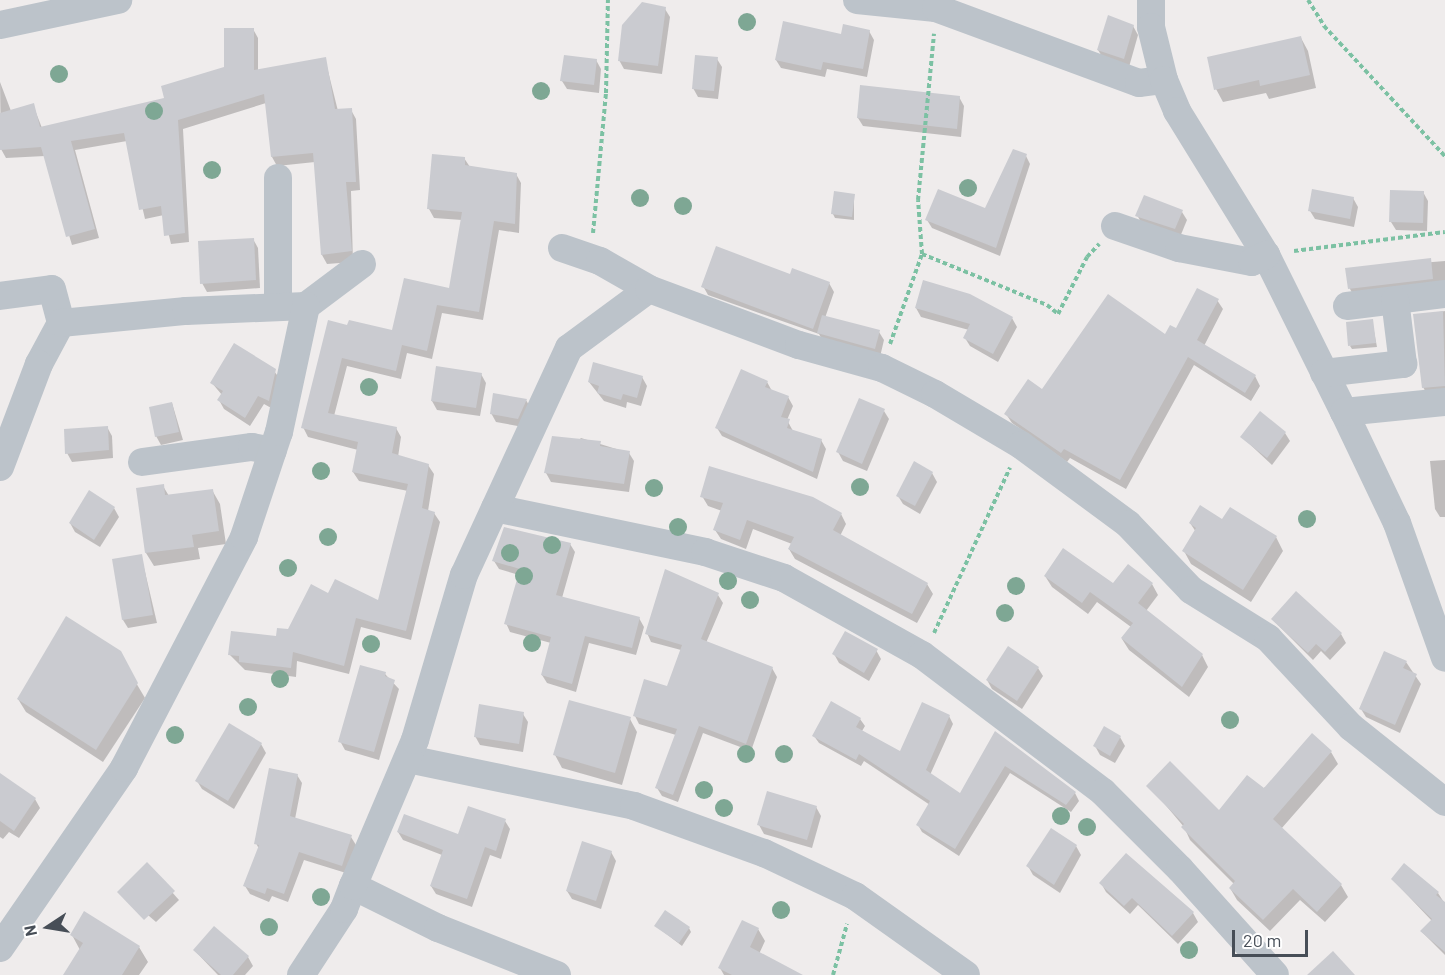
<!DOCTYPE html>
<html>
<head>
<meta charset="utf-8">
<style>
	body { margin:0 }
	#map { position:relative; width:1445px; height:975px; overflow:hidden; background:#efecec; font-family:Barlow,sans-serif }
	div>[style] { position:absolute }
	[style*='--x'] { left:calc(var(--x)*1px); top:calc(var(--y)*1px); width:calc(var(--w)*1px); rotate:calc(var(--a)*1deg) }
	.shadow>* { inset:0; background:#0003 }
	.building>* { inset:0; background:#cacbd0 }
	.path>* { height:4px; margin-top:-2px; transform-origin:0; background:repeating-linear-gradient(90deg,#7cc1a3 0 4.5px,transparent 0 7.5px) }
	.minor>* { height:28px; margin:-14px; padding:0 14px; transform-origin:14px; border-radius:14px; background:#bcc3ca }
	.trees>* { width:18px; height:18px; margin:-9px; border-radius:50%; background:#7ea794 }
	span { translate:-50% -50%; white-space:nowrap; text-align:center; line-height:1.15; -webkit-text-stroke:4.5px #fff; paint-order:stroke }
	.north { position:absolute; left:18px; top:897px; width:60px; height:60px; -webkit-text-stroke:4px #fff; paint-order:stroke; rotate:258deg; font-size:16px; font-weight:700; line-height:24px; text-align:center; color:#474e57 }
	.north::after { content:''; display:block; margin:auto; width:21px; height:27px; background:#474e57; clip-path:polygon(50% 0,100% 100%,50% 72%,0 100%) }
	.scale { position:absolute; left:1232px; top:930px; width:76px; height:27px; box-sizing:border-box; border:3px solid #474e57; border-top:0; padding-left:8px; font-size:18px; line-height:21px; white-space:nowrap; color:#474e57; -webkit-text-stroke:4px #fff; paint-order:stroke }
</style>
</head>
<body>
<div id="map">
	<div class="shadow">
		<div style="clip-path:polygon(665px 9px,670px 17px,662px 74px,624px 69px,619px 60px)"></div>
		<div style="clip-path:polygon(1133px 26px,1138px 35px,1129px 67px,1103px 58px,1098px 50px)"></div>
		<div style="clip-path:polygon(253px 29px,258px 38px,258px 71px,325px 59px,338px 111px,351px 110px,356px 119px,360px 190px,351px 191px,353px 262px,327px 264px,322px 255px,315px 162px,277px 166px,272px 157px,266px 103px,183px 129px,189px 242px,171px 244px,164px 215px,145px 219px,127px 141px,75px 150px,99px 238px,72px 245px,45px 156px,6px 158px,1px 149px,0 82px,11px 111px,33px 105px,42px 128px,166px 99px,226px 68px)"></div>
		<div style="clip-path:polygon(869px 31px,874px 40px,867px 77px,827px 69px,825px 77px,781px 68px,776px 60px,842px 35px)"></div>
		<div style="clip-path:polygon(1301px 38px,1308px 51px,1316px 88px,1269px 99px,1266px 93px,1223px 102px,1216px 89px)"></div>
		<div style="clip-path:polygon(717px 59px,722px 67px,718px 99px,698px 97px,693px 88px)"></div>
		<div style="clip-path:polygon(596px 60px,601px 69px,599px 93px,567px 89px,562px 81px)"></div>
		<div style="clip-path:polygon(959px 97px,964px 106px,961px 137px,863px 126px,858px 118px)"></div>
		<div style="clip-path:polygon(1026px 156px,1030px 164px,1000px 256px,932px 228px,927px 220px,986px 210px)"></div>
		<div style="clip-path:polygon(464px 158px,470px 167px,516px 174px,521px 183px,519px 233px,499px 230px,483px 320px,442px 313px,432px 359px,407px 353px,401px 379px,347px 366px,334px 416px,396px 428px,401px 437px,398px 457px,428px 465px,434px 474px,428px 511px,434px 513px,440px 522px,411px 640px,361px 627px,349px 674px,297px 661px,296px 677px,245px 670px,230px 655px,278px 638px,329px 595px,379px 602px,408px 491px,359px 481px,353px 472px,358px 450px,308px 437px,303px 427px,349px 326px,394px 332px,450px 289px,462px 220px,434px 218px,429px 209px)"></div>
		<div style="clip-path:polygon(1423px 192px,1428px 201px,1427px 231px,1396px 230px,1391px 222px)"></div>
		<div style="clip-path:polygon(854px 196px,854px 220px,835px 218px,833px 214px)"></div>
		<div style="clip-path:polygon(1353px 198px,1358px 207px,1354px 227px,1315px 219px,1310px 211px)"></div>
		<div style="clip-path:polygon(1182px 212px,1187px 220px,1180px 237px,1142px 224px,1137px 215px)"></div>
		<div style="clip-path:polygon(253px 239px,258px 248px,260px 288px,207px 292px,202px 283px)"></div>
		<div style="clip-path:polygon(1445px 261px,1445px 287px,1355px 298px,1350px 289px,1347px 269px)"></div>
		<div style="clip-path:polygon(829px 283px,834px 292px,825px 318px,879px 332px,884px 340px,880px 357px,823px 341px,819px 334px,708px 295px,703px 286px)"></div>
		<div style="clip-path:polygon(1217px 300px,1223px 309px,1204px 346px,1255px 376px,1260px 386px,1251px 401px,1194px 365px,1126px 489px,1070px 458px,1067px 462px,1012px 423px,1006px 414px,1043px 391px,1166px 336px)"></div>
		<div style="clip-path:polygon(916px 308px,1012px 318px,1017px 327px,998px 362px,970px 346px,965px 338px,969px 330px,921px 317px)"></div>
		<div style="clip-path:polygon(1445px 311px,1445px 395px,1428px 396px,1423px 387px,1415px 316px)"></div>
		<div style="clip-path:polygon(1372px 321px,1377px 347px,1352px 349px,1350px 346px)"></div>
		<div style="clip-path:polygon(274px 371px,280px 379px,273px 409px,264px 404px,250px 426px,224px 409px,219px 400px,222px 395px,212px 383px)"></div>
		<div style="clip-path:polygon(481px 374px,486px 383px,480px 416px,437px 410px,432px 401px)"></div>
		<div style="clip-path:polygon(642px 377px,647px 386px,641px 406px,627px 402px,626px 408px,604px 401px,589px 382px)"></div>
		<div style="clip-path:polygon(767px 382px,772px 391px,788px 397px,793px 406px,787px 420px,793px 431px,821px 440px,826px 449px,817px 479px,722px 436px,717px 428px)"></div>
		<div style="clip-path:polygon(526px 400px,531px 409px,523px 427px,496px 422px,491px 413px)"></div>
		<div style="clip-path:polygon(172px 403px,183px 440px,161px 445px,156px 436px)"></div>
		<div style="clip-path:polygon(884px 411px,889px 419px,867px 471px,843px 461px,838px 452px)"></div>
		<div style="clip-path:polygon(107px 427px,112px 436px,113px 458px,72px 462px,67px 453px)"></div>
		<div style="clip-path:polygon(1285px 433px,1290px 441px,1272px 465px,1242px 437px)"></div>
		<div style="clip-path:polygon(581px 438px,629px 453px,634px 461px,629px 492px,551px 482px,546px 473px)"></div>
		<div style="clip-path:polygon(1445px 460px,1445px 517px,1440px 517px,1435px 509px,1430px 461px)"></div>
		<div style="clip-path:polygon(932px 473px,937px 482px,920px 514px,903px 504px,898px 496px)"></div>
		<div style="clip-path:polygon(163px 486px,169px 496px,212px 490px,220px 504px,226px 544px,198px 548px,200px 559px,154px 566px,146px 553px,137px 489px)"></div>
		<div style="clip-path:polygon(702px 496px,841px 514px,846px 524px,840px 536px,927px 584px,933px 594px,917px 623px,795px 559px,789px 549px,792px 544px,753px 529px,746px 549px,721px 539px,715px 530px,722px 511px,708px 506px)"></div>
		<div style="clip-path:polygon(114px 508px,119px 517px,100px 547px,75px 532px,70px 523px)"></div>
		<div style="clip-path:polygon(1223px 521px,1276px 537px,1283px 551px,1251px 602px,1191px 564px,1184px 551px,1196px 532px,1190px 523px)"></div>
		<div style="clip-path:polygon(570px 544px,575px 552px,562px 598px,639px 618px,644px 627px,636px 655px,589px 643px,576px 692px,547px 683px,542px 675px,551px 643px,510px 632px,506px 623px,519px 575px,499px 569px,494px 561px)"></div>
		<div style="clip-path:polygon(141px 555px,157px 623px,128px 628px,123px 620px)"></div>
		<div style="clip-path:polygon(1045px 576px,1114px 586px,1152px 584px,1158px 595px,1146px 611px,1202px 655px,1208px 667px,1189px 697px,1129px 650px,1122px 639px,1131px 627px,1097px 602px,1088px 614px,1052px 587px)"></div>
		<div style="clip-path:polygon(718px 595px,723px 603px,706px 643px,772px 668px,777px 677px,751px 751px,703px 733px,678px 802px,662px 796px,657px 788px,676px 735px,639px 724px,635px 716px,668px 688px,681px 650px,651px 642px,647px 633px)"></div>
		<div style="clip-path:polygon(1273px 620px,1341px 634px,1346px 643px,1330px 660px,1321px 651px,1313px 660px)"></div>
		<div style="clip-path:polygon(116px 649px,145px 698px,103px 762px,26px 712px,18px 699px)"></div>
		<div style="clip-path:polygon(876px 650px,881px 659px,869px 681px,839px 663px,834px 654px)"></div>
		<div style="clip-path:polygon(1406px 662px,1421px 684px,1400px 733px,1366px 717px,1361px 709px)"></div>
		<div style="clip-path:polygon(1038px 668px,1043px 676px,1022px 709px,992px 689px,987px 680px)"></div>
		<div style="clip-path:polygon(385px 674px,399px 689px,379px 760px,345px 750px,340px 741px)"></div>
		<div style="clip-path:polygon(523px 714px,528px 722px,523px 752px,480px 745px,475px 736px)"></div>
		<div style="clip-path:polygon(949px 716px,953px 724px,930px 775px,961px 795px,995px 733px,1075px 793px,1079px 801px,1071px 812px,1010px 773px,959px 856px,922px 832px,918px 825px,930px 805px,864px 761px,861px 766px,819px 743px,814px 736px,860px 719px,865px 726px,862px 731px,901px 753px)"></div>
		<div style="clip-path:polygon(630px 719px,637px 732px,622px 785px,562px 768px,555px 755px)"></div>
		<div style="clip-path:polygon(230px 725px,261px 744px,266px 753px,234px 809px,202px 789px,197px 781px)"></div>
		<div style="clip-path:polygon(1120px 737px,1125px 746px,1115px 763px,1100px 755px,1095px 746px)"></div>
		<div style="clip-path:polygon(1331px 752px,1338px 764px,1281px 829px,1341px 885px,1348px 897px,1325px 922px,1300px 900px,1270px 931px,1237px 900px,1230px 888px,1234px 884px,1190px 840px,1184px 827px,1152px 789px,1219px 812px)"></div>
		<div style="clip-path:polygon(0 775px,35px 799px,40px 808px,19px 838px,9px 832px,3px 839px,0 837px)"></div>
		<div style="clip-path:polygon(297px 775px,302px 783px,295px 819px,351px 837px,356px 845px,346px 873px,304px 860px,288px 902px,272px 896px,269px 902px,250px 894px,245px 886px,259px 849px,256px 843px)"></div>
		<div style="clip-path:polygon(816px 807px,821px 816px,812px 848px,764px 834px,759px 825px)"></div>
		<div style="clip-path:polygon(505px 821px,510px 829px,501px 859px,490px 855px,472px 907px,436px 894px,431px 886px,442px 855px,403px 840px,398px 832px,459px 836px)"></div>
		<div style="clip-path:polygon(1076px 846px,1081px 855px,1060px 893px,1033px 875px,1028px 866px)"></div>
		<div style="clip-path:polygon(611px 852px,616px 861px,601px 909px,572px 899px,567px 891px)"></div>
		<div style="clip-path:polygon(1126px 855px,1193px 913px,1198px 922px,1178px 944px,1138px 905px,1130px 914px,1106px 892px,1101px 883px)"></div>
		<div style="clip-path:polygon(147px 864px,179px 900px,156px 922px,127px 897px)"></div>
		<div style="clip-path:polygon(1393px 880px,1438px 893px,1445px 904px,1445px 955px,1422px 932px,1432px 921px)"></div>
		<div style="clip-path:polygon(85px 913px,139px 947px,148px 962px,139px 975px,65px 975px,80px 950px,72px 935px)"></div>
		<div style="clip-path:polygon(656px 926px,689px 928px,691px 932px,682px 946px)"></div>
		<div style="clip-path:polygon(758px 929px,765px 941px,759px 954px,800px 975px,724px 975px,720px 968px)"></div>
		<div style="clip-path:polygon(195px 951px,248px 957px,253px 966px,245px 975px,218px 975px)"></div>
	</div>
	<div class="building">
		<div style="clip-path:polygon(642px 2px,666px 7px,658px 66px,618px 61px,622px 25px)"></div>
		<div style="clip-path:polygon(1108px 15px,1134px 25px,1124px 59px,1097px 50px)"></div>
		<div style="clip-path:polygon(783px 21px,841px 34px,843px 24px,870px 30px,863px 69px,823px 62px,821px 70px,775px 60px)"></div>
		<div style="clip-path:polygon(224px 28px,254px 28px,254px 70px,326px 57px,335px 109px,352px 108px,356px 182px,346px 182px,352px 251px,321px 255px,313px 153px,271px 157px,264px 94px,178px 120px,185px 233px,164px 236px,161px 206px,139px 210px,124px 133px,71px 141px,95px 229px,66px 237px,41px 147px,0 150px,0 113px,34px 103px,40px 127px,164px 98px,161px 86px,224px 67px)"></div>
		<div style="clip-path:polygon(1301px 36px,1310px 75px,1260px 86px,1259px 80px,1214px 90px,1207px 57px)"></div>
		<div style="clip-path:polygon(564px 55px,597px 59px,594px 85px,560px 81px)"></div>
		<div style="clip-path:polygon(695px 55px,718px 57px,714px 91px,692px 89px)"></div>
		<div style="clip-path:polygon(860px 85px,960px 96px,957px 129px,857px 118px)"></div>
		<div style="clip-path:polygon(1013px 149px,1027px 154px,996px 248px,925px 220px,938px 189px,985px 208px)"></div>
		<div style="clip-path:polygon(432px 154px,465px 157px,465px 165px,517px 173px,515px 224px,494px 221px,479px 312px,437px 305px,427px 351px,402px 345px,396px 371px,342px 358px,328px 413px,397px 427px,392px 453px,429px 464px,422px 508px,435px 512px,406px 631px,356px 618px,344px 666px,293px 652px,291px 668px,239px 662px,239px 656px,228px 655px,231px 631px,276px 636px,277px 628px,288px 629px,311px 584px,328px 593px,335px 579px,378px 600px,408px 484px,352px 472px,358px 442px,301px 428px,328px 320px,347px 325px,349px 320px,392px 330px,404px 278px,449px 288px,462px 212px,427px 209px)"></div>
		<div style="clip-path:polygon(1312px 189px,1354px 197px,1350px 219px,1308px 211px)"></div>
		<div style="clip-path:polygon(1390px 190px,1424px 191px,1423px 223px,1389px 222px)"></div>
		<div style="clip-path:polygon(834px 191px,855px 194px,852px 217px,831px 214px)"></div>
		<div style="clip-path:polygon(1144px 195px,1183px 210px,1175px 229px,1135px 216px)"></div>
		<div style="clip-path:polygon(254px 238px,256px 280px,200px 284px,198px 241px)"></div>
		<div style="clip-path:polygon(716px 246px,790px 274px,792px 268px,830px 282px,813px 329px,701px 287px)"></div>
		<div style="clip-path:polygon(1431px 258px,1433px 279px,1348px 289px,1345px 268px)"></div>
		<div style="clip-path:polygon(923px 280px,970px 294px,1013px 317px,993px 354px,963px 338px,970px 324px,915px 308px)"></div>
		<div style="clip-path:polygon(1197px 288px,1219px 299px,1197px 340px,1256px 375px,1245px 393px,1188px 357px,1120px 480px,1064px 449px,1061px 453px,1004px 414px,1028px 379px,1042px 389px,1108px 294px,1165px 334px,1170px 325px,1176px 328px)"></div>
		<div style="clip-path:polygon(1443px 311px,1445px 386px,1422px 388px,1413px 314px)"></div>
		<div style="clip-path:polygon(822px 315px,880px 330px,875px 349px,817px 333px)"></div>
		<div style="clip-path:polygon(1373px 319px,1376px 343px,1348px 346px,1346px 322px)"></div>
		<div style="clip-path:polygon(234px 343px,276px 369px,269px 401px,258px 396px,245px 418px,217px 400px,223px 391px,210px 383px)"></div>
		<div style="clip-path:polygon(593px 362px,643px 376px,637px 398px,623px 394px,621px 400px,597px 393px,599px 386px,588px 382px)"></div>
		<div style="clip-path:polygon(436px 366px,482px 373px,476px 408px,431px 401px)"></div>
		<div style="clip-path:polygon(741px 369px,768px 381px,765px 387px,789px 396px,781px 417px,790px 419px,787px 428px,822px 439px,813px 472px,715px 428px)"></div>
		<div style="clip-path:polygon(493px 393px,527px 399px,518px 419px,490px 414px)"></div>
		<div style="clip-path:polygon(859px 398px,885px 409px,862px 464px,836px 452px)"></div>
		<div style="clip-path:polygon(172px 402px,179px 432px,155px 437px,149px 407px)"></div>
		<div style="clip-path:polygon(1260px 411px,1286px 432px,1267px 458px,1240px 437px)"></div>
		<div style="clip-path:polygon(108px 426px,109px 450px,65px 454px,64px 429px)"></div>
		<div style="clip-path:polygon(552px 436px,601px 441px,600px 446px,630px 451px,624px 484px,544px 473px)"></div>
		<div style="clip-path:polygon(914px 461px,933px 472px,915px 506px,896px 496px)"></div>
		<div style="clip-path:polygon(709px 466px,813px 497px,842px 513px,833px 530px,928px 583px,912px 614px,788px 549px,794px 537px,747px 520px,740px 540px,713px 530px,723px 503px,700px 497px)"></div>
		<div style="clip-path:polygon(164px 484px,165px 495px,213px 489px,219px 531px,192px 535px,194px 547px,145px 553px,136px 488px)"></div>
		<div style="clip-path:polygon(89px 490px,115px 507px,94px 540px,69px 523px)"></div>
		<div style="clip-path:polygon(1200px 505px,1222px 519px,1230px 507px,1277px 536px,1243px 590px,1182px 551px,1196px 528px,1189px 523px)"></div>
		<div style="clip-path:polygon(504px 527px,571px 543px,556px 595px,640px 617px,632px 648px,585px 636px,572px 684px,541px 675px,551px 637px,504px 624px,520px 569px,492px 561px)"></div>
		<div style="clip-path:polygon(1063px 548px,1113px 583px,1128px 564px,1153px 583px,1138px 603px,1203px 654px,1182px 687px,1121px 638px,1133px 623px,1090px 592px,1082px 603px,1044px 576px)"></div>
		<div style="clip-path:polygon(142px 554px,153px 615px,122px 620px,112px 559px)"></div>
		<div style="clip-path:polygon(665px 569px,719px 593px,701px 639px,773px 667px,746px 744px,699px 726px,673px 795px,655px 788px,677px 729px,633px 716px,644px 679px,667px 686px,682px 645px,645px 634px)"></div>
		<div style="clip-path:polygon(1296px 591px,1342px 633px,1325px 652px,1316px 644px,1308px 653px,1271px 619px)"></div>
		<div style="clip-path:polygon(66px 616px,121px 651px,138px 683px,96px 750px,17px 699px)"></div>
		<div style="clip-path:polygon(845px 631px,878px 649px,864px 673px,832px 654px)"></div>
		<div style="clip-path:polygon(1008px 646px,1039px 667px,1017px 701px,986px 680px)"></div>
		<div style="clip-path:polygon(1384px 651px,1407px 661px,1403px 668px,1417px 674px,1395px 725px,1359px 709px)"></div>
		<div style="clip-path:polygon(360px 665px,386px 672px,385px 676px,395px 680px,374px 752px,338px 742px)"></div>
		<div style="clip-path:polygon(569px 700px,631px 717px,615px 773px,553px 755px)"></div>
		<div style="clip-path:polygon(831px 701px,861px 718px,856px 727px,900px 751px,922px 702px,950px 715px,926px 770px,960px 793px,995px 731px,1076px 792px,1066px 805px,1005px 766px,955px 849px,916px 825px,930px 801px,859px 754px,856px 760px,812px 736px)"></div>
		<div style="clip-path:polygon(479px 704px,524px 712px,519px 744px,474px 737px)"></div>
		<div style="clip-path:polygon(229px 723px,262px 743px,228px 801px,195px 781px)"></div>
		<div style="clip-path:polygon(1104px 726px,1121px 736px,1110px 756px,1093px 746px)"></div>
		<div style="clip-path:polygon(1312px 733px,1332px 751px,1273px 819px,1342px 884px,1317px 912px,1293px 889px,1263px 920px,1229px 888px,1235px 881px,1181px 827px,1184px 824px,1146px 786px,1170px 761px,1219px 810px,1247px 775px,1264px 788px)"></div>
		<div style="clip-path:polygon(269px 768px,298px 774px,290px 816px,352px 835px,342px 866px,299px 852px,284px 894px,267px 888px,265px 894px,243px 886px,259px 845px,254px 844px)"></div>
		<div style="clip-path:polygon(0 773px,36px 798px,14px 831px,0 821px)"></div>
		<div style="clip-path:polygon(767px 791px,817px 806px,807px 840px,757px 825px)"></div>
		<div style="clip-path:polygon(468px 806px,506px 819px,496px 851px,485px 847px,467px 899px,430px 886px,443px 850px,397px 832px,404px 814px,458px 834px)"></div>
		<div style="clip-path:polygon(1051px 828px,1077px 845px,1054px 885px,1026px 866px)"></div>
		<div style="clip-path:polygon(582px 841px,612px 851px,596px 901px,566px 891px)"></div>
		<div style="clip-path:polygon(1126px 853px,1194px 912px,1172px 936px,1132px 898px,1124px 906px,1099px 883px)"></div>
		<div style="clip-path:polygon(147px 862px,175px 891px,144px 920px,117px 892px)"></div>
		<div style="clip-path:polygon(1404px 863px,1439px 892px,1436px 895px,1445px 902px,1445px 952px,1420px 931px,1432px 919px,1391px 879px)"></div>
		<div style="clip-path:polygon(665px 910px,690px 927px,679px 943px,654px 926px)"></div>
		<div style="clip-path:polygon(84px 911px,140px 946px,122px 975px,63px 975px,83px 943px,70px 935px)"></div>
		<div style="clip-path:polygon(742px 920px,759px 928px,750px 947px,803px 975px,732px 975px,718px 968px)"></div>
		<div style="clip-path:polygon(214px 926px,249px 956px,233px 975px,221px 975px,193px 950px)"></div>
		<div style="clip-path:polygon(1333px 951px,1355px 975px,1307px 975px)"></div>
	</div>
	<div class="path">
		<div style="--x:1308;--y:0;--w:31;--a:58"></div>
		<div style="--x:1324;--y:26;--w:178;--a:47.1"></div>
		<div style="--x:593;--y:233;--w:141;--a:-84.7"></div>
		<div style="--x:606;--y:93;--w:93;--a:-88.8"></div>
		<div style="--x:1294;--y:251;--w:152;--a:-7.2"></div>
		<div style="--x:922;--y:254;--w:135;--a:22.2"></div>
		<div style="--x:1047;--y:305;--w:14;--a:39"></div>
		<div style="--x:1058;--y:314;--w:64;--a:-63"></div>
		<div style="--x:1087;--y:257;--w:18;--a:-47"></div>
		<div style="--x:890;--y:344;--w:96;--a:-70.4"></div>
		<div style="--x:922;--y:254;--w:54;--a:-94.2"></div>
		<div style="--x:918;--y:200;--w:167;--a:-84.5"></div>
		<div style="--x:934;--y:633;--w:182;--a:-65.3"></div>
		<div style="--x:833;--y:975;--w:53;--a:-74.6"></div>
	</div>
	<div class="minor">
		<div style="--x:857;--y:0;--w:79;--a:5.8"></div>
		<div style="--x:936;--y:8;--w:216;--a:20.3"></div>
		<div style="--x:1139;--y:83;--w:25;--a:-7"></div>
		<div style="--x:1151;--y:0;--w:27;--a:90"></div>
		<div style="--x:1151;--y:27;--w:55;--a:76.2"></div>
		<div style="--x:1164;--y:80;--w:34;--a:67"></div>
		<div style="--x:1177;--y:111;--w:169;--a:58.3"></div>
		<div style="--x:1266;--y:255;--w:175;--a:63.6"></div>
		<div style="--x:1344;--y:412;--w:123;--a:64.5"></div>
		<div style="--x:1397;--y:523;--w:143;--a:70.4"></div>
		<div style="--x:0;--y:25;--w:121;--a:-12"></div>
		<div style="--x:278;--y:178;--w:128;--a:90"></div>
		<div style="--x:1115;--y:226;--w:68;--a:19"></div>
		<div style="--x:1179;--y:248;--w:74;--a:10.9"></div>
		<div style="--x:1252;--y:262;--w:16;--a:-27"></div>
		<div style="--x:562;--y:248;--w:40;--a:18.9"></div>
		<div style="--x:600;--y:261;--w:56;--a:29.7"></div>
		<div style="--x:0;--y:296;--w:52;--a:-7.7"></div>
		<div style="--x:52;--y:289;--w:35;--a:75"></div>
		<div style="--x:61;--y:323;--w:47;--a:118.2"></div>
		<div style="--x:39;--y:364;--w:110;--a:110.7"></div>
		<div style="--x:1347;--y:306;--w:99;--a:-7"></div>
		<div style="--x:61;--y:323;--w:126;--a:-5.5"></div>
		<div style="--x:186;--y:311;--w:120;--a:-2.4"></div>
		<div style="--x:306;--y:306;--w:70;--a:-36.9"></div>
		<div style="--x:1324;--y:373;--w:80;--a:-6.5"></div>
		<div style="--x:1403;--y:364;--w:64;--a:-97.1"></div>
		<div style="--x:1344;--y:412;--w:101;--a:-5.7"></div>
		<div style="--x:142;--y:462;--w:111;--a:-7.8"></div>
		<div style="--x:252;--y:447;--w:21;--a:11"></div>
		<div style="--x:495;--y:508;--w:215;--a:11.8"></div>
		<div style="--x:705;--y:552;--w:83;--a:18.2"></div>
		<div style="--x:784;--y:578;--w:158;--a:29.2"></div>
		<div style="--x:922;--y:655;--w:227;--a:37.1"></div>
		<div style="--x:1103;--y:792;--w:109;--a:45"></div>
		<div style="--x:1180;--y:869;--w:142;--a:48.1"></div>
		<div style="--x:408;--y:759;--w:231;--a:11.7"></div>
		<div style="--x:634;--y:806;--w:138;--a:19.9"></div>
		<div style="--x:764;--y:853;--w:101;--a:25.3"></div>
		<div style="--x:855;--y:896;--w:136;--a:35.4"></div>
		<div style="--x:353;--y:886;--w:95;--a:26.3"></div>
		<div style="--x:438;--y:928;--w:128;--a:21.6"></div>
		<div style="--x:0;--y:948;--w:219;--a:-55.4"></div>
		<div style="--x:124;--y:768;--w:260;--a:-62.5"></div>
		<div style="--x:244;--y:537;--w:111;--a:-71.6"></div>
		<div style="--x:279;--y:432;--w:129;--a:-77.9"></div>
		<div style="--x:301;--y:975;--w:79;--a:-56.9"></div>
		<div style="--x:344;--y:909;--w:25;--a:-69"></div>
		<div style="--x:353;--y:886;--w:159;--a:-67"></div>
		<div style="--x:415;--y:740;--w:172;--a:-73.5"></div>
		<div style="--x:464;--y:575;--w:250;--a:-65.2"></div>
		<div style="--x:569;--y:348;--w:99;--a:-36.4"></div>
		<div style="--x:649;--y:289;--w:160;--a:20.5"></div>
		<div style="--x:799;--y:345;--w:86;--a:15.5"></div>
		<div style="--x:882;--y:368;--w:59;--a:26.1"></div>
		<div style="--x:935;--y:394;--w:100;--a:30.7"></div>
		<div style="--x:1021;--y:445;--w:133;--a:36.4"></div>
		<div style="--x:1128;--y:524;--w:91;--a:46.3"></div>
		<div style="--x:1191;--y:590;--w:91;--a:31.9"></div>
		<div style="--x:1268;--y:638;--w:122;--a:47"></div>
		<div style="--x:1351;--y:727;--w:120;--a:38.6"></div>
	</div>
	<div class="trees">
		<div style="left:747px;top:22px"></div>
		<div style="left:59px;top:74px"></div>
		<div style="left:541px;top:91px"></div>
		<div style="left:154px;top:111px"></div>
		<div style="left:212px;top:170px"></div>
		<div style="left:968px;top:188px"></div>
		<div style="left:640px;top:198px"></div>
		<div style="left:683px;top:206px"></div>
		<div style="left:369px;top:387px"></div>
		<div style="left:321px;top:471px"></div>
		<div style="left:860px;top:487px"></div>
		<div style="left:654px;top:488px"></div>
		<div style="left:1307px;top:519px"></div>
		<div style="left:678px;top:527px"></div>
		<div style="left:328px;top:537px"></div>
		<div style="left:552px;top:545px"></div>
		<div style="left:510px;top:553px"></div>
		<div style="left:288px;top:568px"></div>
		<div style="left:524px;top:576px"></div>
		<div style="left:728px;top:581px"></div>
		<div style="left:1016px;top:586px"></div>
		<div style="left:750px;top:600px"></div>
		<div style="left:1005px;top:613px"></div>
		<div style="left:532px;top:643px"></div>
		<div style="left:371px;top:644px"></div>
		<div style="left:280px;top:679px"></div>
		<div style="left:248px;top:707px"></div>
		<div style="left:1230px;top:720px"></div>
		<div style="left:175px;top:735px"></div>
		<div style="left:746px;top:754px"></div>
		<div style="left:784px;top:754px"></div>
		<div style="left:704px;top:790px"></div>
		<div style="left:724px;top:808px"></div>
		<div style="left:1061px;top:816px"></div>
		<div style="left:1087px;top:827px"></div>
		<div style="left:321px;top:897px"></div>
		<div style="left:781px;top:910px"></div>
		<div style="left:269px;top:927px"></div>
		<div style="left:1189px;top:950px"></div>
	</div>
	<div class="north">N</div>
	<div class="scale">20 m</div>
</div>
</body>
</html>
